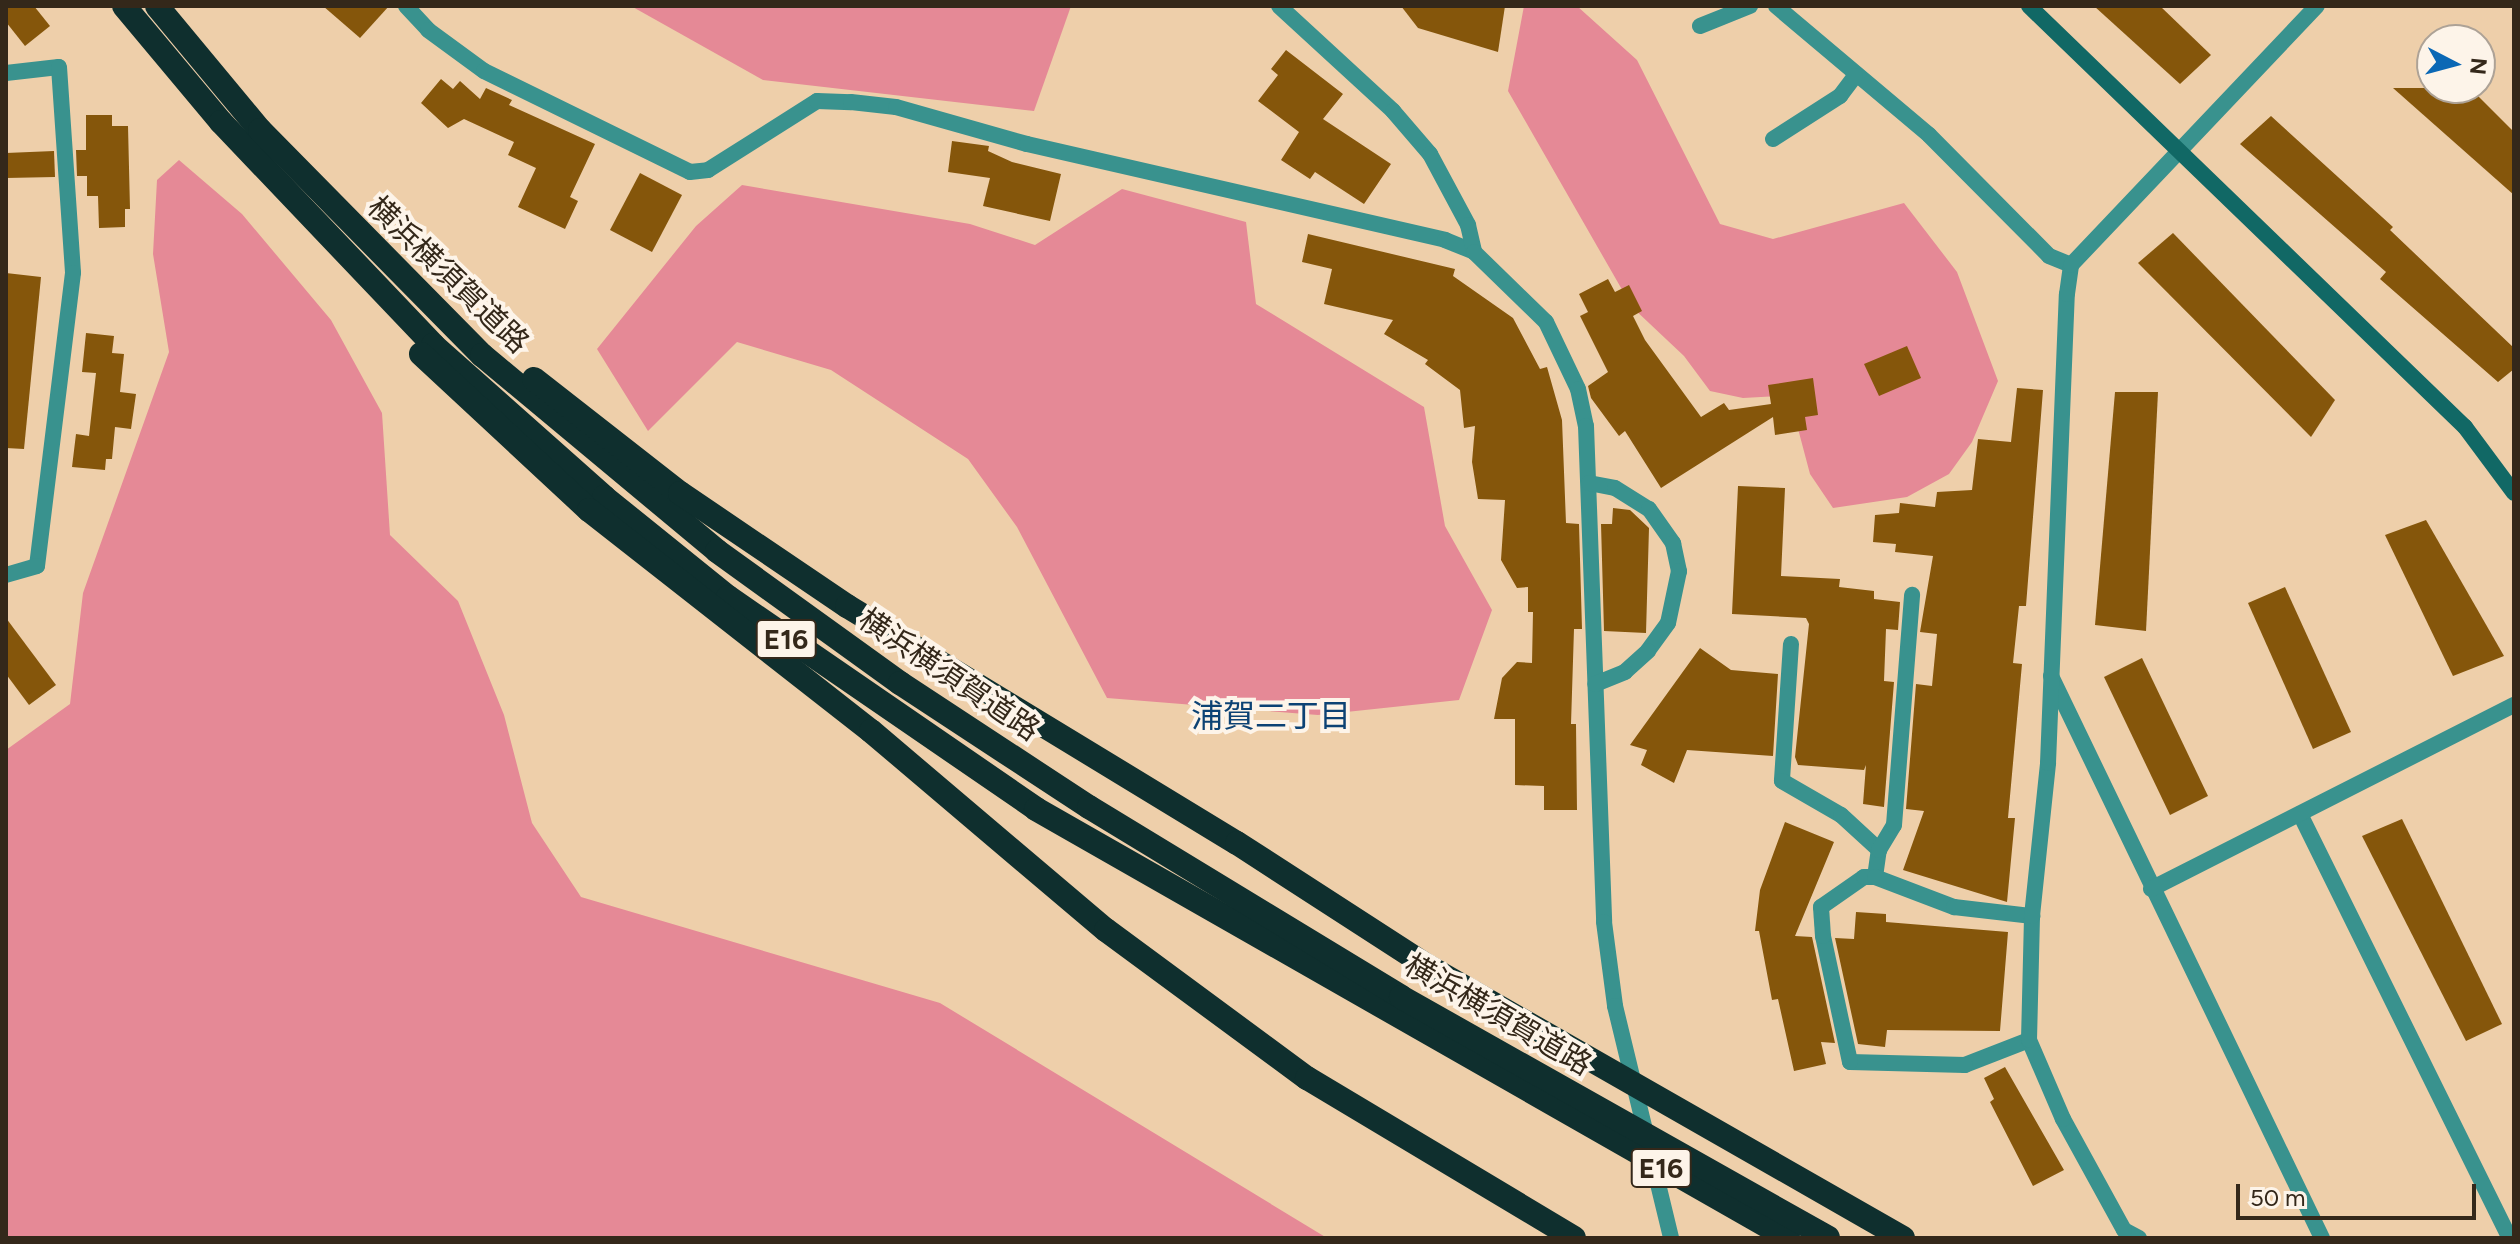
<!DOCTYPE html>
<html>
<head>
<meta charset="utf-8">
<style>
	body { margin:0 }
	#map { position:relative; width:2520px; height:1244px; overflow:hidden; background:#eecfaa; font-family:Figtree,"Noto Sans JP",sans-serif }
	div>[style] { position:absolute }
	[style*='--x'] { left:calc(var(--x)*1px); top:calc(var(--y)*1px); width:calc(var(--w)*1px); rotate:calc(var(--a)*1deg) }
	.green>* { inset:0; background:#e58996 }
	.building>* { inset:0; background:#85560b }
	.street>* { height:16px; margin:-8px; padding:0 8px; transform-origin:8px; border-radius:8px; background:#39928e }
	.secondary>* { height:16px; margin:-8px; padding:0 8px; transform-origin:8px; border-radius:8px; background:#116865 }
	.highway>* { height:24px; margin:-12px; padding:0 12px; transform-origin:12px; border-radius:12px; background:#0f2f2e }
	span { translate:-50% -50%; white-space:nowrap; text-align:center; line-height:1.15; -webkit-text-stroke:8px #fdf4e9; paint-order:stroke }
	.shield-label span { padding:2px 6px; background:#fdf4e9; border:2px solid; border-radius:6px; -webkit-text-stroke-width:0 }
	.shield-label { font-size:28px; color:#34281a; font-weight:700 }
	.street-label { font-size:30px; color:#34281a }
	.neighbourhood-label { font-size:32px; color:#0c4274 }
	.frame { position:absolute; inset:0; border:8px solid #34281a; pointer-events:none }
	.north { position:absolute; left:2416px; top:24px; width:80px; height:80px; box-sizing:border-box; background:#fdf4e9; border:2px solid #ada296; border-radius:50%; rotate:96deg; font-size:22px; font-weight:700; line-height:32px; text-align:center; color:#34281a }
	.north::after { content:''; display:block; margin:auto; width:28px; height:36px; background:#0b68b5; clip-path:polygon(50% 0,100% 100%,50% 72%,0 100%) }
	.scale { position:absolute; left:2236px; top:1184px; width:240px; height:36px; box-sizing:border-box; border:4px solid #34281a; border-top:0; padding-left:10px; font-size:24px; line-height:28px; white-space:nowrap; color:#34281a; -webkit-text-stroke:6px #fdf4e9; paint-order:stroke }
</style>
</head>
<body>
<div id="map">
	<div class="green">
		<div style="clip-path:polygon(631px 6px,1071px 6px,1034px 111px,763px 80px)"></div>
		<div style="clip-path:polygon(1524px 6px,1577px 6px,1637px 60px,1720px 224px,1773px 239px,1904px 203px,1957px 272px,1998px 381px,1972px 442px,1949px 474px,1907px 497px,1833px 508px,1810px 474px,1797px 425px,1779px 396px,1743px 398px,1710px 391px,1684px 356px,1632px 307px,1508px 91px)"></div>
		<div style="clip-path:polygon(179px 160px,242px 214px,331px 320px,382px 413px,390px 535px,458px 601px,504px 715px,532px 823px,581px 897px,940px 1003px,1327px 1238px,6px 1238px,6px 750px,70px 704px,83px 593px,169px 352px,153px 254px,157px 180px)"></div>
		<div style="clip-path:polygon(742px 185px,970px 224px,1035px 245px,1122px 189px,1246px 222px,1256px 304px,1424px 407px,1445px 526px,1492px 610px,1459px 700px,1318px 715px,1107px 698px,1017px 527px,968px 459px,831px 370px,737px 342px,648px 431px,597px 349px,696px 226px)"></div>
	</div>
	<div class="building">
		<div style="clip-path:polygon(6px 6px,34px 6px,50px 26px,25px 46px,6px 22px)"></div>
		<div style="clip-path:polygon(323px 6px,389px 6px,360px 38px)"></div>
		<div style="clip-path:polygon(1401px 6px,1505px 6px,1498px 52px,1418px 28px)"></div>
		<div style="clip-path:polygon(2094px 6px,2160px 6px,2211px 55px,2180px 84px)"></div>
		<div style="clip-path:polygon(1286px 50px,1343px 94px,1323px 119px,1391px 164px,1364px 204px,1315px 172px,1310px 179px,1281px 160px,1299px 132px,1258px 101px,1278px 75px,1271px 69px)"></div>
		<div style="clip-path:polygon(441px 79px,453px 89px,460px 81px,480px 99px,486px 88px,512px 100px,509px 105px,595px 144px,570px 197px,578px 201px,565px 229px,518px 207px,536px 168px,508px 155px,514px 142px,464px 119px,448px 128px,421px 103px)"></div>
		<div style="clip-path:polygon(2393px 88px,2470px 88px,2514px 132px,2514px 195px)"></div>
		<div style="clip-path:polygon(86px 115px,112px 115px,112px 126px,128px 126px,130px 209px,125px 209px,125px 227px,99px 228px,98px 196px,87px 196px,87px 176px,77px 176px,76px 150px,86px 150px)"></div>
		<div style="clip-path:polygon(2271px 116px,2393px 227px,2390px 230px,2514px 348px,2514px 369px,2498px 382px,2380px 279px,2386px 272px,2240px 144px)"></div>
		<div style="clip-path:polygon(952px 141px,989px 146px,988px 151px,1012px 162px,1061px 174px,1050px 221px,983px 206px,990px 178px,948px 172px)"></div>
		<div style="clip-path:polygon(54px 151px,55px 177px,6px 178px,6px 153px)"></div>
		<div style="clip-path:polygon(640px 173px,682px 195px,652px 252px,610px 230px)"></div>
		<div style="clip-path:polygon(2173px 233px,2335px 400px,2311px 437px,2138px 263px)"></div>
		<div style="clip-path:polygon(1308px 234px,1455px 269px,1453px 276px,1513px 318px,1540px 369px,1547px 367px,1562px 420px,1566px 523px,1579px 524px,1582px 629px,1574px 629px,1571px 724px,1576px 724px,1577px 810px,1544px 810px,1544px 786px,1515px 785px,1515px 719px,1494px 719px,1502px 678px,1517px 662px,1532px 663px,1533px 612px,1528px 612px,1528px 587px,1517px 588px,1501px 560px,1505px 500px,1478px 499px,1472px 462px,1475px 426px,1464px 428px,1460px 390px,1425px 364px,1428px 360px,1384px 334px,1393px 320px,1324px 304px,1332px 269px,1302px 262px)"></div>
		<div style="clip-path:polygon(6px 273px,41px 277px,24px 449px,6px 448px)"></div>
		<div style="clip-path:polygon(1608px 279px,1615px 292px,1629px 285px,1642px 311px,1633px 316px,1645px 340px,1701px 417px,1724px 403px,1729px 410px,1771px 404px,1768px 385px,1813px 378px,1818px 415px,1805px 417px,1807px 430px,1775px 435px,1773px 417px,1661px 488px,1625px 431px,1619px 436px,1591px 398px,1588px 386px,1608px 372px,1580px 316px,1588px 312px,1579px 294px)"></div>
		<div style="clip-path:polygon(86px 333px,114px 336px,112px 353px,124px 354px,120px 392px,136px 394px,131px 429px,115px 427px,112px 459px,106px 459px,105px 470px,72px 467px,76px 434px,89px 436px,96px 373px,82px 372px)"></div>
		<div style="clip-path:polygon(1907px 346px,1921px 378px,1879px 396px,1864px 364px)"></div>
		<div style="clip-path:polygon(2017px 388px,2043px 390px,2026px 606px,2019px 606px,2013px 663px,2022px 664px,2008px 818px,2015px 818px,2007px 902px,1903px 870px,1924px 811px,1906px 809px,1916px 684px,1932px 686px,1937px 634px,1920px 632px,1933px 556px,1895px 552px,1896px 544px,1873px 542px,1875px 515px,1899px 513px,1900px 503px,1935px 507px,1937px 492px,1972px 490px,1978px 439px,2011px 442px)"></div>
		<div style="clip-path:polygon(2115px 392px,2158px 392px,2146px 631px,2095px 625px)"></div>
		<div style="clip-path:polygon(1738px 486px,1785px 488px,1781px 576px,1840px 579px,1839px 587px,1874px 591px,1874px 599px,1900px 602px,1898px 630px,1886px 629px,1884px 681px,1894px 682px,1884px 807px,1863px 804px,1866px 765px,1864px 770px,1798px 765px,1795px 757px,1809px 624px,1806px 618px,1732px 614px)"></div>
		<div style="clip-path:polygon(1613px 508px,1630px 510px,1649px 528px,1646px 633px,1604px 631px,1601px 524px,1612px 524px)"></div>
		<div style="clip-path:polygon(2426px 520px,2504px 656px,2453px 676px,2385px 535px)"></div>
		<div style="clip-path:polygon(2285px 587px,2351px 732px,2313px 749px,2248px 603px)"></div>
		<div style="clip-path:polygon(6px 618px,56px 685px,29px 705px,6px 674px)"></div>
		<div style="clip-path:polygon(1700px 648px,1731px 670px,1778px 674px,1773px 756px,1687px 750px,1674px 783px,1641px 765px,1647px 750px,1630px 745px)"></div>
		<div style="clip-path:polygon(2142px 658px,2208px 796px,2170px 815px,2104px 677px)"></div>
		<div style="clip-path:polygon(2402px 819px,2502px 1024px,2466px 1041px,2362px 836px)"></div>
		<div style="clip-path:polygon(1785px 822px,1834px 842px,1795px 936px,1812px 937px,1835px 1043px,1821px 1042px,1826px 1064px,1794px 1071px,1778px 999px,1772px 1000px,1759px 931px,1755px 931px,1760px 890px)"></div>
		<div style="clip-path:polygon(1856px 912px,1886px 914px,1886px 922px,2008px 932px,2000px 1031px,1887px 1030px,1885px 1047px,1858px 1044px,1835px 938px,1854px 939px)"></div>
		<div style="clip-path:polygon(2005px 1067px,2064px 1170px,2033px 1186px,1990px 1102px,1994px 1099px,1984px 1078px)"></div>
	</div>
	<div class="street">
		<div style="--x:406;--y:6;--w:33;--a:47"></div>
		<div style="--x:428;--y:30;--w:69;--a:36.2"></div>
		<div style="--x:484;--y:71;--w:229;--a:26.1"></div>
		<div style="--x:690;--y:172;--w:18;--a:-6"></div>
		<div style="--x:708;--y:170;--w:129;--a:-32.3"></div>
		<div style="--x:817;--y:101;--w:34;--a:2"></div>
		<div style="--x:851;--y:102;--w:45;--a:6.3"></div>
		<div style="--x:896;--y:107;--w:136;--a:15.8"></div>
		<div style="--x:1027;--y:144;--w:429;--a:12.9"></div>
		<div style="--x:1445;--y:240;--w:31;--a:22"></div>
		<div style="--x:1279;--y:6;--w:155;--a:42.6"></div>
		<div style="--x:1393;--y:111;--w:57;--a:49.3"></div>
		<div style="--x:1430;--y:154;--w:81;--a:61.8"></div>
		<div style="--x:1468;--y:225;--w:28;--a:77"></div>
		<div style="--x:1474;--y:252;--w:100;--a:44.2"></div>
		<div style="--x:1546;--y:322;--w:74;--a:64.5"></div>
		<div style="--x:1578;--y:389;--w:38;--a:78"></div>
		<div style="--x:1586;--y:426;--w:496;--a:87.9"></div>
		<div style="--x:1604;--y:922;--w:85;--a:82.5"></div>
		<div style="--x:1615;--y:1006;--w:239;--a:76.4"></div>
		<div style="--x:1776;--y:6;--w:200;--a:40.1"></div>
		<div style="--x:1929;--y:135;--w:170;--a:45.2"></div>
		<div style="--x:2049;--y:256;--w:24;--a:22"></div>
		<div style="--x:1700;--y:26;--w:54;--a:-21.8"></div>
		<div style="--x:6;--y:73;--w:53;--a:-6.5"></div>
		<div style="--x:59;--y:67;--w:206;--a:86.1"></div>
		<div style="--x:73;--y:273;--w:295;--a:97"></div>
		<div style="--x:37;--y:566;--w:32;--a:164"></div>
		<div style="--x:1773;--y:139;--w:80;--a:-32.7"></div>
		<div style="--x:1840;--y:96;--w:25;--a:-53"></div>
		<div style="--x:1589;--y:483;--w:26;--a:11"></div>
		<div style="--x:1615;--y:488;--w:40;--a:32"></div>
		<div style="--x:1649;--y:509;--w:42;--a:54.8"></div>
		<div style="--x:1673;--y:543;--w:29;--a:78"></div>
		<div style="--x:1679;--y:571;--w:53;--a:101.9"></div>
		<div style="--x:1668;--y:623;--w:34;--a:126"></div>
		<div style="--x:1648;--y:651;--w:31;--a:138"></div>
		<div style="--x:1625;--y:672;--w:32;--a:158"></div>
		<div style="--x:1791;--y:644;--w:137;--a:93.8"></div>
		<div style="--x:1782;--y:781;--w:68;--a:30"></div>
		<div style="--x:1841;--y:815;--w:52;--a:42.6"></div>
		<div style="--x:2051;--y:676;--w:624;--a:64.26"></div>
		<div style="--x:2300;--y:814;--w:473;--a:63.7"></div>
		<div style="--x:1875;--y:877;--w:27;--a:-82"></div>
		<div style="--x:1879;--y:850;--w:29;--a:-59"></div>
		<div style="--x:1894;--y:825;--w:231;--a:-85.5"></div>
		<div style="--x:2151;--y:889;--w:407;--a:-26.9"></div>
		<div style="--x:2029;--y:1040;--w:69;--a:158.7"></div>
		<div style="--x:1965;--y:1065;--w:115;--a:-178.5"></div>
		<div style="--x:1850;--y:1062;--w:129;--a:-102.1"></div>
		<div style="--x:1823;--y:936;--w:29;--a:-94"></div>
		<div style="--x:1821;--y:907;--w:52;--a:-34.9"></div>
		<div style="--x:1864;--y:877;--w:11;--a:0"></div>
		<div style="--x:1875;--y:877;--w:85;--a:20.8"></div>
		<div style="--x:1954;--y:907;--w:79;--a:6.6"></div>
		<div style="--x:2139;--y:1238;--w:17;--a:-152"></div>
		<div style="--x:2124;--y:1230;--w:127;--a:-118.8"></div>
		<div style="--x:2063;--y:1119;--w:86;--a:-113.3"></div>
		<div style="--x:2029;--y:1040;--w:124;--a:-88.6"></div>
		<div style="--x:2032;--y:916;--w:154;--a:-84"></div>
		<div style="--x:2048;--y:763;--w:469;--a:-87.7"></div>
		<div style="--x:2067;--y:294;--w:29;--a:-82"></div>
		<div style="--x:2071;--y:265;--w:357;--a:-46.5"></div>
	</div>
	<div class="secondary">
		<div style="--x:2029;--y:6;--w:606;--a:44"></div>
		<div style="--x:2465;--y:427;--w:82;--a:53.4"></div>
	</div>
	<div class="highway">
		<div style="--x:124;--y:6;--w:151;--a:50.1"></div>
		<div style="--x:221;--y:122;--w:308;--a:46.4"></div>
		<div style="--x:433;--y:345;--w:229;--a:41.6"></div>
		<div style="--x:604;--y:497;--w:159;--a:38.9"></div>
		<div style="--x:728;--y:597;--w:374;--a:34.5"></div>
		<div style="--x:1036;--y:809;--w:866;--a:29.7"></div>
		<div style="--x:157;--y:6;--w:161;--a:50.3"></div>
		<div style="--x:260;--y:130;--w:316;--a:45.4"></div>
		<div style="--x:482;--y:355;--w:306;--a:39.8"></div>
		<div style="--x:717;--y:551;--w:226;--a:35.8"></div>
		<div style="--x:900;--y:683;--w:226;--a:33.3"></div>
		<div style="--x:1089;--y:807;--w:365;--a:31.3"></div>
		<div style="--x:1401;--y:997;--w:490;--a:29.4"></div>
		<div style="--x:421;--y:354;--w:229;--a:42.9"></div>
		<div style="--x:589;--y:510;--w:358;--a:38.1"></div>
		<div style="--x:871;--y:731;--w:308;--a:40.3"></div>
		<div style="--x:1106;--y:930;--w:250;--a:36.4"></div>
		<div style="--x:1307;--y:1078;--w:311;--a:30.9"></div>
		<div style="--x:534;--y:379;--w:185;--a:38"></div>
		<div style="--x:680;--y:493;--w:202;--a:34.1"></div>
		<div style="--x:847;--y:606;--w:456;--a:31.3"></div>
		<div style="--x:1237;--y:843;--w:229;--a:32.9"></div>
		<div style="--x:1429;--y:967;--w:546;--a:29.76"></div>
	</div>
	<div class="shield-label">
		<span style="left:786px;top:639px">E16</span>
		<span style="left:1661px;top:1168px">E16</span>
	</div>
	<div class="street-label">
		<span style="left:448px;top:275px;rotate:44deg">横浜横須賀道路</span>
		<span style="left:949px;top:675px;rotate:34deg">横浜横須賀道路</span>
		<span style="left:1498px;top:1015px;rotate:30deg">横浜横須賀道路</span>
	</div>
	<div class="neighbourhood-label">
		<span style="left:1271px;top:716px">浦賀二丁目</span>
	</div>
	<div class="frame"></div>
	<div class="north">N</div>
	<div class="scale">50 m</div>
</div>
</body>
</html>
